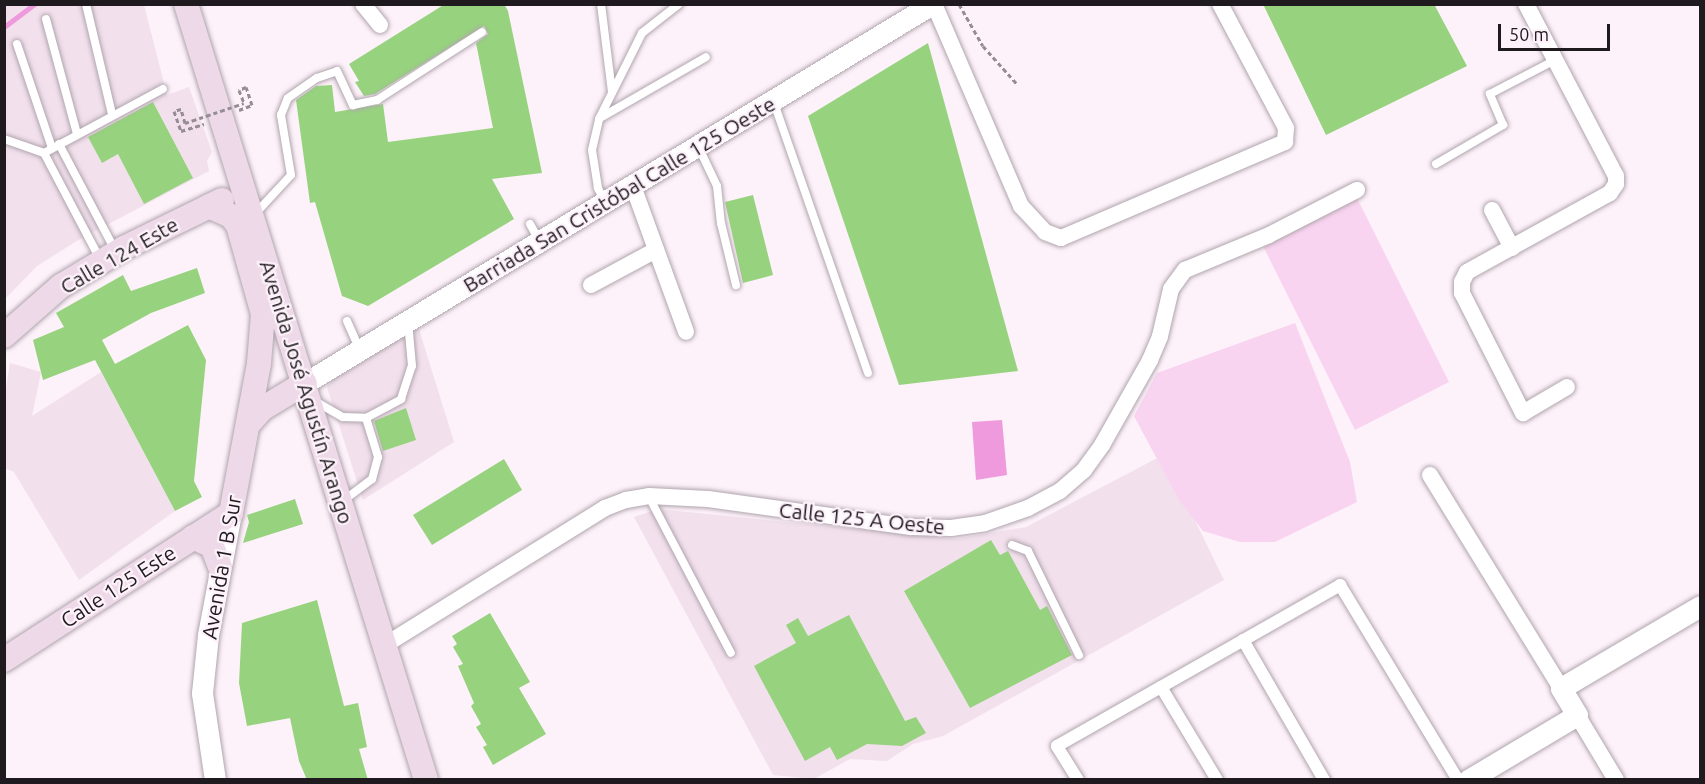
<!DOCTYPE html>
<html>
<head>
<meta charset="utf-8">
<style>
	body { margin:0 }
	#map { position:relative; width:1705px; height:784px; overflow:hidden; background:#fdf1fa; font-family:Ubuntu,sans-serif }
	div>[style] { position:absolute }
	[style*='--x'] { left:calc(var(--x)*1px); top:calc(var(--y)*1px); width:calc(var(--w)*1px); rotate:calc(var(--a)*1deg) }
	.built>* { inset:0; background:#f2e0ed }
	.green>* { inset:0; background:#f9d4f0 }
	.water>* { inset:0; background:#ee9adc }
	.stream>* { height:4.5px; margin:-2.25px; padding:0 2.25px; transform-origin:2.25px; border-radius:2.25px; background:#ee9adc }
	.building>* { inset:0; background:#97d37e }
	.path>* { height:3px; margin-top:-1.5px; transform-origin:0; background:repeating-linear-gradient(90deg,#958d93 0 4.5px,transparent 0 7.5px) }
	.roads { filter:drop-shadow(0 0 2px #b0a5ad) drop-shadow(0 0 2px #b0a5ad) }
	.service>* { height:8px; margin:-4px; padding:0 4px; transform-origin:4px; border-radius:4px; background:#fff }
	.pedestrian>* { height:12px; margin:-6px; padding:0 6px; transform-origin:6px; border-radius:6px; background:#fff }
	.minor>* { height:16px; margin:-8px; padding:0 8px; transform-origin:8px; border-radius:8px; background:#fff }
	.tertiary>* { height:21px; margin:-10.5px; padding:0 10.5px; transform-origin:10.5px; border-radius:10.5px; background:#fff }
	.secondary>* { height:24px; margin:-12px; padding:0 12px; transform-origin:12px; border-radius:12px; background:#eed9e9 }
	.path-bridge>* { height:3px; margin-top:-1.5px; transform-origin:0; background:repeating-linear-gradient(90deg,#958d93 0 4.5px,transparent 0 7.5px) }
	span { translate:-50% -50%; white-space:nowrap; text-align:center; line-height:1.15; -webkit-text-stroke:4.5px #fdf1fa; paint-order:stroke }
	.street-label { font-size:21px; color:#1e1a1d }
	.frame { position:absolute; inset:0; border:6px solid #1e1a1d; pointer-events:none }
	.scale { position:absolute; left:1498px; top:24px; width:112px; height:27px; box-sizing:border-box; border:3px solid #1e1a1d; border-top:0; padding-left:8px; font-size:18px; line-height:21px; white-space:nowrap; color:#1e1a1d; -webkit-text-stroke:4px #fdf1fa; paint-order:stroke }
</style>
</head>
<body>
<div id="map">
	<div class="built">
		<div style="clip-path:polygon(5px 5px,144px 5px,167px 95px,189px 87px,212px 152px,207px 161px,209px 171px,80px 239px,37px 266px,5px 299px)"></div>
		<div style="clip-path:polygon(418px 326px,454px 442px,363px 500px,327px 387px,334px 378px)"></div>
		<div style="clip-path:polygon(10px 363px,41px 372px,32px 416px,101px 372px,175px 511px,79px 580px,14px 472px,5px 468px,4px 400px)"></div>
		<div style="clip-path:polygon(1163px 455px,1224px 580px,943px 736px,913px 744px,887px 761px,850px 759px,814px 779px,773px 775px,634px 517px,658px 509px,955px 539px,1026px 527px)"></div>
	</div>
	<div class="green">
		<div style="clip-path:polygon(1356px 196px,1449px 382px,1355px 430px,1262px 244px)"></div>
		<div style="clip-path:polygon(1295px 323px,1350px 462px,1357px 502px,1275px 542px,1240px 542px,1203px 531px,1179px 500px,1134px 416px,1157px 373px)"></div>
	</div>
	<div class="water">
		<div style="clip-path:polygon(1002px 420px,1007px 475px,976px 480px,972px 422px)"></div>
	</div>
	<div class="stream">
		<div style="--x:4;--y:27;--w:38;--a:-37"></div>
	</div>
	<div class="building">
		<div style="clip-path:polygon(445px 4px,504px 4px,508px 11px,542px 173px,492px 179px,514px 219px,368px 306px,342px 296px,315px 202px,310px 203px,296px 100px,316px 86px,332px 85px,335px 112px,383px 104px,388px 142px,493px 128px,476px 43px,488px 34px,484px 26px,375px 94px,364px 96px,355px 82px,359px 81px,349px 64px)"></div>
		<div style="clip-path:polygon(1263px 4px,1434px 4px,1467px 66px,1326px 135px)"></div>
		<div style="clip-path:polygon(928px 43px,1018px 371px,899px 385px,808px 116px)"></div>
		<div style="clip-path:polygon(153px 102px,193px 178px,144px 204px,118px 154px,102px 163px,88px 137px)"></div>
		<div style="clip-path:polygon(753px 195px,773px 275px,743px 283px,725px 202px)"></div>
		<div style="clip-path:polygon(197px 268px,205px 293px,151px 313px,102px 340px,115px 364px,188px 325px,206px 360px,194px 481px,202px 497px,175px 511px,95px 360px,43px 380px,33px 340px,64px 327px,56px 313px,123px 275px,131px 291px)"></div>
		<div style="clip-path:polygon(406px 408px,416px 440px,383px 451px,374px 421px)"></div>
		<div style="clip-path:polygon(504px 459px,522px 490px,432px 545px,413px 515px)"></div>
		<div style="clip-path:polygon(295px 499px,303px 524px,243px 543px,249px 522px,247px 515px)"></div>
		<div style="clip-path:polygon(991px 540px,1000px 555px,1008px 551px,1040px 610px,1047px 606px,1072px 655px,970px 708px,904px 591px)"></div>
		<div style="clip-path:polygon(317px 600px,344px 706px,358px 703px,367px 747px,359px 749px,368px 780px,307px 780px,299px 761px,290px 718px,247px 726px,239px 683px,242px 623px)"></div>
		<div style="clip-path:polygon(490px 613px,530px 682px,519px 688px,546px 734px,493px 765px,483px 747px,487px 745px,476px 727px,481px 724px,471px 706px,474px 703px,458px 666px,463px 664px,453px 647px,457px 644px,452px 636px)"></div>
		<div style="clip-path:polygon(849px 615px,905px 721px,916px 717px,926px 733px,902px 746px,867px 744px,837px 760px,830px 747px,805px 761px,754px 666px,796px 643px,786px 625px,798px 618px,808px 636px)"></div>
	</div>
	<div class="path">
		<div style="--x:959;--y:4;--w:48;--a:60.3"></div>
		<div style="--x:983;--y:46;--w:52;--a:48.1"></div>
		<div style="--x:239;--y:110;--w:14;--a:-21"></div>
		<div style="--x:252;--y:105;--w:19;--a:-108"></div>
		<div style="--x:246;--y:87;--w:8;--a:157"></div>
		<div style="--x:239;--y:90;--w:14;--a:69"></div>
		<div style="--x:185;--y:123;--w:15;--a:-106"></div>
		<div style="--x:181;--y:109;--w:7;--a:164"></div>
		<div style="--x:174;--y:111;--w:21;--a:71"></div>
		<div style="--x:181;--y:131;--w:24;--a:-17"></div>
	</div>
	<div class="roads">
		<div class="service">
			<div style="--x:86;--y:4;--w:113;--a:76.7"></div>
			<div style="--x:601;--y:4;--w:89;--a:82.9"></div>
			<div style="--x:46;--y:19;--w:119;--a:74.9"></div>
			<div style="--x:17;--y:44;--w:110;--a:71.4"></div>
			<div style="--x:773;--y:100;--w:289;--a:70.8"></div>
			<div style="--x:600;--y:118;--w:122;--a:-29.9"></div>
			<div style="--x:4;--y:139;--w:42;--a:19.3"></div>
			<div style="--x:44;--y:153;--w:135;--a:-28.3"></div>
			<div style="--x:59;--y:144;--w:122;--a:62.2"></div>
			<div style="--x:698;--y:146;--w:44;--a:64.6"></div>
			<div style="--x:717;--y:186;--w:37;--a:84"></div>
			<div style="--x:721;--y:223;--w:64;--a:76.4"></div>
			<div style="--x:44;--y:153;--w:122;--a:62.2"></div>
			<div style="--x:1436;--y:164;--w:78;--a:-30.2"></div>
			<div style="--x:1503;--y:125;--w:34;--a:-113"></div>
			<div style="--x:1490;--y:94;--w:73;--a:-27.6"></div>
			<div style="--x:605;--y:202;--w:16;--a:-117"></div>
			<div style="--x:598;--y:188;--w:38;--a:-99"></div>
			<div style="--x:592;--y:150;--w:32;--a:-77"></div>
			<div style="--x:599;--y:119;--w:96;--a:-63.4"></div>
			<div style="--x:642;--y:33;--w:47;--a:-38.1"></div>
			<div style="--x:254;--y:215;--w:54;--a:-47.2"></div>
			<div style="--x:291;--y:175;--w:61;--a:-99.5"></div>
			<div style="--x:281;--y:115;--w:18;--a:-68"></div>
			<div style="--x:288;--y:98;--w:35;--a:-35"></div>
			<div style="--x:317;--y:78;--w:21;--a:-19"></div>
			<div style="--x:337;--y:71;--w:38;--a:65"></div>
			<div style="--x:353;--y:105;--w:25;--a:-12"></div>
			<div style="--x:377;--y:100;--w:125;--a:-32.9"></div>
			<div style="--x:530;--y:224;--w:18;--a:61"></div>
			<div style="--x:347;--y:321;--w:30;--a:66"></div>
			<div style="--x:313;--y:400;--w:34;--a:30"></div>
			<div style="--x:343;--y:417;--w:23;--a:2"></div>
			<div style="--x:366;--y:418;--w:41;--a:72.9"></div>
			<div style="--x:378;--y:457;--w:23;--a:105"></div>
			<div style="--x:372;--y:479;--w:38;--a:143"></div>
			<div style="--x:366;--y:418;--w:40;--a:-28"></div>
			<div style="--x:401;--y:399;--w:35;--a:-72"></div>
			<div style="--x:412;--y:366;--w:45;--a:-95.1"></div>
			<div style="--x:649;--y:497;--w:176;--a:62.3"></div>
			<div style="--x:1012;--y:545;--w:17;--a:21"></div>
			<div style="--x:1028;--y:551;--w:116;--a:63.9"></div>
		</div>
		<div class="pedestrian">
			<div style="--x:1243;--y:640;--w:162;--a:59.9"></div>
			<div style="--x:1161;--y:687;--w:109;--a:58.9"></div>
			<div style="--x:1078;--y:780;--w:40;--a:-122"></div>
			<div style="--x:1057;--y:746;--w:326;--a:-29.6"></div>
			<div style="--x:1340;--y:585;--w:228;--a:58.8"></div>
		</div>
		<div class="minor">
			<div style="--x:363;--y:4;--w:27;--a:51"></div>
			<div style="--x:934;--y:4;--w:220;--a:66.7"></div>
			<div style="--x:1021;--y:206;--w:35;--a:47"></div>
			<div style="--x:1045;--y:232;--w:17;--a:21"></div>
			<div style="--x:1061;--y:238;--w:244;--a:-23.2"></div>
			<div style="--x:1285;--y:142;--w:14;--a:-86"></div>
			<div style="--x:1286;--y:128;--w:140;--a:-118"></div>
			<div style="--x:1526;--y:4;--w:194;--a:62.4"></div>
			<div style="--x:1616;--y:176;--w:8;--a:90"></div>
			<div style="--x:1616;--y:184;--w:11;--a:124"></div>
			<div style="--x:1610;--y:193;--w:163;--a:151.1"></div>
			<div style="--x:1467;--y:272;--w:11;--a:117"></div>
			<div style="--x:1462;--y:282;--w:11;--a:90"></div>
			<div style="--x:1462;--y:293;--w:135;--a:63.1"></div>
			<div style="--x:1523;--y:413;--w:51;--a:-30.6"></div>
			<div style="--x:633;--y:186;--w:155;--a:70"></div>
			<div style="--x:1492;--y:210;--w:43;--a:62.2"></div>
			<div style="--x:591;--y:285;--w:74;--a:-28.3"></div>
			<div style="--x:1430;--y:475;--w:250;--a:58.4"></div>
			<div style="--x:385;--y:645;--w:259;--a:-31.9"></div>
			<div style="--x:605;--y:508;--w:22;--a:-21"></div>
			<div style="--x:626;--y:500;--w:23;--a:-10"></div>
			<div style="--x:649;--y:496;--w:59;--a:2.9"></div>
			<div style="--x:708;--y:499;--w:205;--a:7.9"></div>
			<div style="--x:911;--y:527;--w:40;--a:1.4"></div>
			<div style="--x:951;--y:528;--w:34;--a:-8"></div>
			<div style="--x:985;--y:523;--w:46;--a:-19.2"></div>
			<div style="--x:1028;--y:508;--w:36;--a:-28"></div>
			<div style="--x:1060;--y:491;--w:32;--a:-41"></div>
			<div style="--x:1084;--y:470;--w:31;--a:-54"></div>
			<div style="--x:1102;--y:445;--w:98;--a:-60.5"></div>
			<div style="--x:1150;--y:360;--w:26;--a:-67"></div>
			<div style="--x:1160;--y:336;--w:48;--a:-76.8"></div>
			<div style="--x:1171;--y:289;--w:24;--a:-54"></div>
			<div style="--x:1185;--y:270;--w:91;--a:-22.6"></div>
			<div style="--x:1269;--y:235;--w:99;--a:-27.1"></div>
			<div style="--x:1577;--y:715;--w:76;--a:59"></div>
		</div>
		<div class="tertiary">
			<div style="--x:305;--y:383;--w:733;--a:-31.15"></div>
			<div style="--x:215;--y:780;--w:88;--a:-98.5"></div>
			<div style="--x:202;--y:693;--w:58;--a:-84.1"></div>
			<div style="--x:208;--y:635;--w:124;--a:-79.3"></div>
			<div style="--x:1468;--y:780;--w:127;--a:-30.8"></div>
			<div style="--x:1577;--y:715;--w:31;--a:-121"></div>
			<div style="--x:1561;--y:688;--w:161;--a:-30.5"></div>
		</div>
		<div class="secondary">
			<div style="--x:186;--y:4;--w:812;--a:72.81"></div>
			<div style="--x:4;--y:336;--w:76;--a:-41.3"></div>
			<div style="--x:61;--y:286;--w:74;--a:-31.1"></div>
			<div style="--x:124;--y:248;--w:109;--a:-26.1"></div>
			<div style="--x:248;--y:425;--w:21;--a:-49"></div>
			<div style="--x:262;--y:409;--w:50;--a:-31.2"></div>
			<div style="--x:193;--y:537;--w:21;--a:25"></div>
			<div style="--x:212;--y:546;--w:22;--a:69"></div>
			<div style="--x:4;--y:660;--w:270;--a:-32.9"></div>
			<div style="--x:231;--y:513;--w:153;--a:-79.4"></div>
			<div style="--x:259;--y:363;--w:49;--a:-85.3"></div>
			<div style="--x:263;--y:314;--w:92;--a:-105.7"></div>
			<div style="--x:238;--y:225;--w:11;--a:-128"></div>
			<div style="--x:231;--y:216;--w:24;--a:-156"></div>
		</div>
	</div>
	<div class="path-bridge">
		<div style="--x:185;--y:123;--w:62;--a:-18.7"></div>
	</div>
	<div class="street-label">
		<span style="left:619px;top:194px;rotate:-31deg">Barriada San Cristóbal Calle 125 Oeste</span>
		<span style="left:119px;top:255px;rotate:-30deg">Calle 124 Este</span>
		<span style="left:307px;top:392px;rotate:73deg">Avenida José Agustín Arango</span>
		<span style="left:862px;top:518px;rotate:6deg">Calle 125 A Oeste</span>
		<span style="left:221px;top:567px;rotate:-80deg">Avenida 1 B Sur</span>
		<span style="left:118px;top:586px;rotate:-33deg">Calle 125 Este</span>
	</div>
	<div class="frame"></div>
	<div class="scale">50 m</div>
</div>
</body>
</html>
